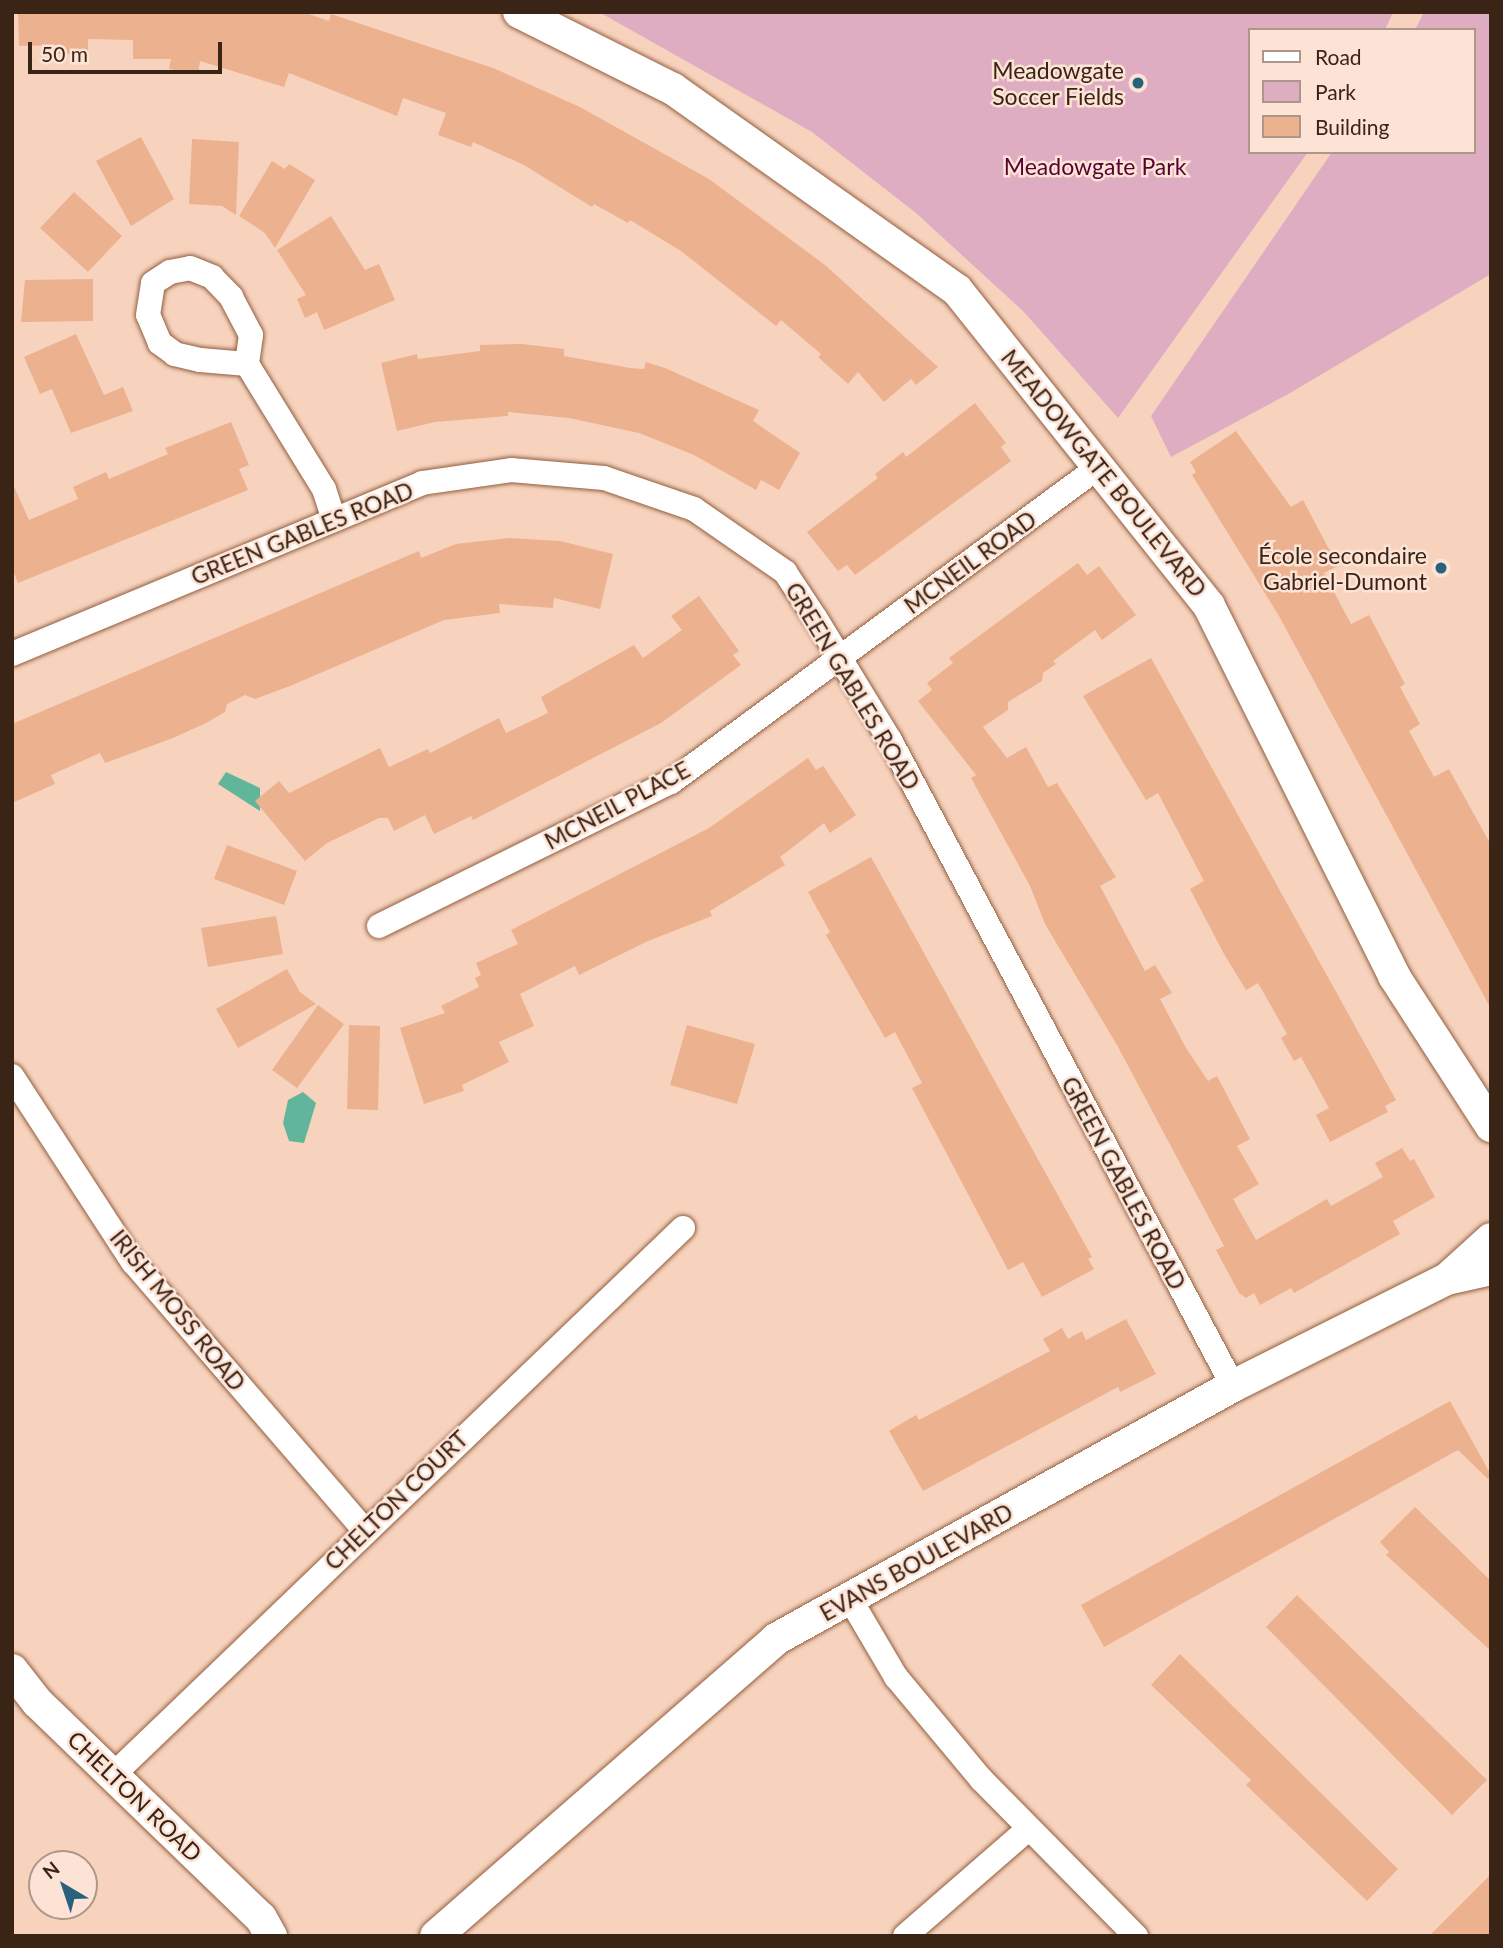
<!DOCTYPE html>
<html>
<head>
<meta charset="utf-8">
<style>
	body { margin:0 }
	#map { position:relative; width:1503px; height:1948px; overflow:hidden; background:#f7d3be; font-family:Lato,sans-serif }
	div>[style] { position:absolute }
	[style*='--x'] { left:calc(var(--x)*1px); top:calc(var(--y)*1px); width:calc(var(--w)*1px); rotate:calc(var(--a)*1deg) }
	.green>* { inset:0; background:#deadc2 }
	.water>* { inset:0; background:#61b59b }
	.building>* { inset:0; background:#ecb18f }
	.roads { filter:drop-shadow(0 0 2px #935e3e) drop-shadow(0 0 2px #935e3e) }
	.minor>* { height:24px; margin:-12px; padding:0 12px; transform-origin:12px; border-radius:12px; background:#fff }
	.tertiary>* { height:32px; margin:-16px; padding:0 16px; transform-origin:16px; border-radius:16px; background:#fff }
	.dots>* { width:19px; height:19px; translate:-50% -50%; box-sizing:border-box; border:4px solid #fce3d5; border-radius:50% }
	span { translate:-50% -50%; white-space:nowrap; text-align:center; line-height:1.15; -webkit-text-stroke:5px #fce3d5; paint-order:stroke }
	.poi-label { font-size:23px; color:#3a2416 }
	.right { translate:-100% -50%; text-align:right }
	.park-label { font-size:23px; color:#560235 }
	.street-label { font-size:23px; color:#3a2416 }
	.frame { position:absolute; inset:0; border:14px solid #3a2416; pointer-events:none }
	.legend { position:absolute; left:1248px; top:28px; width:228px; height:126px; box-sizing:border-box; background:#fce3d5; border:2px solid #ae9789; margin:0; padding:9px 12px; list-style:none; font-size:21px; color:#3a2416 }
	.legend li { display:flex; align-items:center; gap:14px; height:35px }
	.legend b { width:35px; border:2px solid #ae9789 }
	.north { position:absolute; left:28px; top:1850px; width:70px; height:70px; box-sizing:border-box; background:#fce3d5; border:2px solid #ae9789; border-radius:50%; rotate:321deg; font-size:19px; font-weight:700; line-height:28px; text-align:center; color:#3a2416 }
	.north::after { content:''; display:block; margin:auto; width:24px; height:32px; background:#29617b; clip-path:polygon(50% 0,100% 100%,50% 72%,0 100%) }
	.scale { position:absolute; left:28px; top:42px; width:194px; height:32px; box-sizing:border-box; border:4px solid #3a2416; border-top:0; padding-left:9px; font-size:21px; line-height:24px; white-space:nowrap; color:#3a2416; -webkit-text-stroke:5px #fce3d5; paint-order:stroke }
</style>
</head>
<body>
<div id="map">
	<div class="green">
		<div style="clip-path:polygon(599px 12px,1393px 12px,1385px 30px,1249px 30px,1249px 152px,1308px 152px,1118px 418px,1024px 312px,916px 213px,812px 132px)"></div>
		<div style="clip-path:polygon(1424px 12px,1491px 12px,1491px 274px,1290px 393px,1171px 457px,1151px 416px,1332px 152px,1473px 152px,1473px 30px,1415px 30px)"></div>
	</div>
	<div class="water">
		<div style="clip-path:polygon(226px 772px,260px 788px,260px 811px,218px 784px)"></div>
		<div style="clip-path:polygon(303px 1092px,316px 1103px,304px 1143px,289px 1141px,283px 1123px,288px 1100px)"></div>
	</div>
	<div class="building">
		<div style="clip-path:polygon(18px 12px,303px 12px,329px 21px,331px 14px,493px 68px,580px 107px,709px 179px,825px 265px,938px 367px,916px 385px,911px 379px,884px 402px,858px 372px,848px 384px,818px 357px,821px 354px,781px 320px,776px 326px,681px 251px,630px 220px,628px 223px,594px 204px,592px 207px,524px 165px,473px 142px,471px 147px,438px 135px,446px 113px,403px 98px,397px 116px,289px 73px,284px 87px,200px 61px,198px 74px,169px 69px,171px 59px,133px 59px,133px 40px,88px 39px,88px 54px,57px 54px,57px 45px,19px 46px)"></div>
		<div style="clip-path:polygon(141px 137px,174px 199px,131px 226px,96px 161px)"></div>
		<div style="clip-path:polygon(192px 139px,239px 142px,236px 215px,222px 206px,189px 204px)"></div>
		<div style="clip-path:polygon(272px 161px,285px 169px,289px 164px,315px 180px,275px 248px,265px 233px,239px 216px)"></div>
		<div style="clip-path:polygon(74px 192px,122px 236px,88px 272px,40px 228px)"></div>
		<div style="clip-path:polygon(331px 216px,365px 270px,379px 264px,395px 300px,324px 330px,317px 312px,305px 318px,297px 299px,306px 295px,277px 250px)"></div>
		<div style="clip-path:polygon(93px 279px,93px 321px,21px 322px,25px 280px)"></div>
		<div style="clip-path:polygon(76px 334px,104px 395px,123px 387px,133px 411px,71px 433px,52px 389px,40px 394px,24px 357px)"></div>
		<div style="clip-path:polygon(522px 344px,564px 349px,564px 356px,630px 368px,644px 369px,646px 362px,665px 368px,759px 410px,753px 421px,800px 453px,779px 490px,761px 480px,756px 490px,694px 455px,639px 433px,569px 418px,508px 412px,508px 416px,435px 422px,397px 431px,381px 363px,417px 354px,418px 359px,480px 351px,480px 345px)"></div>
		<div style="clip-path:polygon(975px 403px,1006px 443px,1001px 447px,1011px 461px,855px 575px,847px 565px,838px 571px,807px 532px,878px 478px,875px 474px,903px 452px,906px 457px)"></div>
		<div style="clip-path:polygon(231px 422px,249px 465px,239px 469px,248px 490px,18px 583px,12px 568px,12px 482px,29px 520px,78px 499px,73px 487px,106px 472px,109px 479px,168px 454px,165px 448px)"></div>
		<div style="clip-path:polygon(1236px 431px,1291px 507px,1303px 500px,1338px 566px,1324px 573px,1351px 624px,1369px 615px,1405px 684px,1400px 687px,1420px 724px,1409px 731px,1434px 777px,1449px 769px,1491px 845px,1491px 1009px,1279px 616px,1192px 475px,1196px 472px,1190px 462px)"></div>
		<div style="clip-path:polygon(509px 538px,560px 541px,613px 554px,600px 609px,554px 598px,553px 608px,499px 604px,500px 613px,444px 620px,290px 686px,255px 699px,245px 695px,227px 704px,225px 712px,206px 723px,173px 738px,105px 763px,100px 753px,51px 775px,55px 784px,12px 803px,12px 724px,419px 551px,421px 558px,456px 544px)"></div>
		<div style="clip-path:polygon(1078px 563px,1087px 575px,1099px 566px,1136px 615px,1102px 640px,1095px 630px,1053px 661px,1056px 664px,1043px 673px,1042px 681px,1008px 702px,1008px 710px,983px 727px,1007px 758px,1026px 747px,1048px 787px,1057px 783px,1116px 877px,1100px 886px,1145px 971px,1155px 965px,1172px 993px,1160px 999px,1186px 1048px,1208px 1081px,1217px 1076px,1250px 1139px,1237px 1146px,1259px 1184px,1233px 1199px,1256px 1240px,1327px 1199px,1331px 1206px,1383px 1177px,1375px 1163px,1402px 1148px,1410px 1161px,1414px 1159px,1435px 1197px,1393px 1221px,1400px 1234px,1294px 1293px,1291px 1288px,1260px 1305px,1254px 1293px,1246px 1298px,1239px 1293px,1216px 1250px,1224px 1246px,1117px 1045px,1045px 924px,1030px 886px,971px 778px,976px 775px,918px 701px,932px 690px,927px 683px,953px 663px,949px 658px)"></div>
		<div style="clip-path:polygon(699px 596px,739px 651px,733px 655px,741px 665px,661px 723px,473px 820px,471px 816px,434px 834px,425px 815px,394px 831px,388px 818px,379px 818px,327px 843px,305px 861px,255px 801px,279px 781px,289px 793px,380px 748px,389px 767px,428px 749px,430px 753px,499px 718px,506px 733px,548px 713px,541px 697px,634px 645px,643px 658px,682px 630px,671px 616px)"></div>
		<div style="clip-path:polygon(1151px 658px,1396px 1100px,1385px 1106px,1388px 1112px,1330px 1142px,1316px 1115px,1329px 1108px,1301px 1057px,1294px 1061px,1281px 1038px,1287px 1034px,1258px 983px,1246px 990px,1224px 954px,1190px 889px,1204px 881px,1158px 793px,1146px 800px,1083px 696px)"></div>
		<div style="clip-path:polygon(808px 758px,816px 770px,823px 766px,856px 815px,830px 833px,824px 823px,780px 857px,785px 865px,710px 911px,712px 916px,648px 941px,579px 975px,575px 966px,520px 994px,534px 1026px,499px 1042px,509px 1062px,462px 1085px,464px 1091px,424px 1104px,400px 1028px,445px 1013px,441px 1006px,479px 987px,475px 978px,481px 975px,476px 963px,518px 944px,511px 930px,709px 828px)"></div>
		<div style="clip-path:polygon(227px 845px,297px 871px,284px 905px,214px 879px)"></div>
		<div style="clip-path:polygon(871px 857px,1092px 1257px,1088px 1259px,1094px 1269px,1042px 1297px,1023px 1262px,1008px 1270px,912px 1088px,922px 1083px,895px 1032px,885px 1038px,826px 935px,830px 932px,808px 892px)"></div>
		<div style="clip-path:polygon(276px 916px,283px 954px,208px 967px,201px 928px)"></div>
		<div style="clip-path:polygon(287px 969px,300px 992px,316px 1004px,238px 1048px,216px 1009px)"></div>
		<div style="clip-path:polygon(318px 1005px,344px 1024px,297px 1088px,272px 1070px)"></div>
		<div style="clip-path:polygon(349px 1025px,380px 1026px,378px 1110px,347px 1109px)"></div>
		<div style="clip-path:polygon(687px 1025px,755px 1044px,737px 1104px,670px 1085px)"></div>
		<div style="clip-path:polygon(1126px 1319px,1156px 1374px,1120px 1392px,1118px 1387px,923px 1491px,889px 1431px,916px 1415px,919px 1420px,1050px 1351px,1043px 1339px,1062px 1328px,1068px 1339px,1082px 1331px,1086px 1340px)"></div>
		<div style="clip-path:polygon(1450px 1401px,1491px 1475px,1488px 1479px,1458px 1450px,1104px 1647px,1081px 1605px)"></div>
		<div style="clip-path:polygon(1415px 1507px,1491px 1581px,1491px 1651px,1386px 1555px,1389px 1552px,1380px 1542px)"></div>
		<div style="clip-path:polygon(1297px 1595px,1487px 1780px,1452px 1815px,1266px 1627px)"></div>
		<div style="clip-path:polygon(1180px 1654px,1398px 1869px,1367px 1901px,1246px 1785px,1251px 1780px,1151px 1685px)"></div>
		<div style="clip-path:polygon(1491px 1874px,1491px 1936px,1429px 1936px)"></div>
	</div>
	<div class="roads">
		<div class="minor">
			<div style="--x:247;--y:364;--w:47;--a:-175.1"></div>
			<div style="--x:200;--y:360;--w:26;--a:-167"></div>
			<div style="--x:175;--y:354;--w:19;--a:-144"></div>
			<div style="--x:160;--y:343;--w:30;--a:-113"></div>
			<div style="--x:148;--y:315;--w:32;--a:-81"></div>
			<div style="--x:153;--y:283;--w:20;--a:-33"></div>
			<div style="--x:170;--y:272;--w:20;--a:-11"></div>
			<div style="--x:190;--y:268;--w:24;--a:22"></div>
			<div style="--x:212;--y:277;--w:28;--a:46"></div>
			<div style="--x:231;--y:297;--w:43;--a:62.2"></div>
			<div style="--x:251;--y:335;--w:29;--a:98"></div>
			<div style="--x:247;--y:364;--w:147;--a:58.4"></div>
			<div style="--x:324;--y:489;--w:32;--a:72"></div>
			<div style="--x:12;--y:654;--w:444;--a:-22.6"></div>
			<div style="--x:422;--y:483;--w:90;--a:-8.3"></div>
			<div style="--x:511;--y:470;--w:93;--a:4.9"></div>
			<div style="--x:604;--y:478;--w:95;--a:19"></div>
			<div style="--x:694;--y:509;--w:111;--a:34.7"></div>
			<div style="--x:785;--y:572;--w:56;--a:56.6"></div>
			<div style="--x:816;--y:619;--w:142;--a:58.6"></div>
			<div style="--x:890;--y:740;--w:731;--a:62.03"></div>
			<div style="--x:379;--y:926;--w:326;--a:-26.3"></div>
			<div style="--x:671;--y:782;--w:533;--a:-36.38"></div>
			<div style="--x:12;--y:1076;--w:222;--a:57"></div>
			<div style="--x:133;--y:1262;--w:354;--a:49.2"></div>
			<div style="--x:850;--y:1599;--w:91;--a:59.5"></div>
			<div style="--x:896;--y:1677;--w:133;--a:50.2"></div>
			<div style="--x:981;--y:1779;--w:221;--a:45.4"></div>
			<div style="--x:113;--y:1775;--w:790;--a:-43.82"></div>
			<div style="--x:905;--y:1936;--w:162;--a:-41"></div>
		</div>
		<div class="tertiary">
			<div style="--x:519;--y:12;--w:172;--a:26.6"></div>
			<div style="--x:673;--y:89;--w:348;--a:35.3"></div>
			<div style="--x:957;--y:290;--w:404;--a:51.4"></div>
			<div style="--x:1209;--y:606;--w:414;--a:63.4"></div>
			<div style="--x:1394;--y:976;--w:179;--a:57.1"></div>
			<div style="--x:1448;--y:1278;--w:58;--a:-42.2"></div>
			<div style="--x:12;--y:1670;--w:41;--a:52"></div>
			<div style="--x:37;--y:1702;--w:311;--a:44"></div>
			<div style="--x:261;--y:1918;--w:21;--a:61"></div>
			<div style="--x:436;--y:1936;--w:451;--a:-41.1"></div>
			<div style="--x:776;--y:1639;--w:522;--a:-28.97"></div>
			<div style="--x:1233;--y:1386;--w:239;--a:-26.6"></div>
			<div style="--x:1447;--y:1279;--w:45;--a:-12.8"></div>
		</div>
	</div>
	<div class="dots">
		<div style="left:1138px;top:83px;background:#29617b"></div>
		<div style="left:1441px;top:568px;background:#29617b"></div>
	</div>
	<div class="poi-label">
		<span class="right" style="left:1124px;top:83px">Meadowgate<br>Soccer Fields</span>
		<span class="right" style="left:1427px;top:568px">École secondaire<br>Gabriel-Dumont</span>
	</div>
	<div class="park-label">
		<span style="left:1095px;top:166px">Meadowgate Park</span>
	</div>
	<div class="street-label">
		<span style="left:1104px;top:473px;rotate:51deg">MEADOWGATE BOULEVARD</span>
		<span style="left:302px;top:533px;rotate:-22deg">GREEN GABLES ROAD</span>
		<span style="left:970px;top:562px;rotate:-36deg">MCNEIL ROAD</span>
		<span style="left:853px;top:686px;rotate:59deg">GREEN GABLES ROAD</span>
		<span style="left:617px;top:805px;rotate:-28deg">MCNEIL PLACE</span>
		<span style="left:1124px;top:1183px;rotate:62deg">GREEN GABLES ROAD</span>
		<span style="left:178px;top:1310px;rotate:51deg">IRISH MOSS ROAD</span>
		<span style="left:396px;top:1500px;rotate:-44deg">CHELTON COURT</span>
		<span style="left:916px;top:1562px;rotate:-29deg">EVANS BOULEVARD</span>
		<span style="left:135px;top:1796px;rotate:44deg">CHELTON ROAD</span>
	</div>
	<div class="frame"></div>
	<ul class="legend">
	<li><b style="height:9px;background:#fff"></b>Road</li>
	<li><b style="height:19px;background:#deadc2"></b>Park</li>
	<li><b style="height:19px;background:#ecb18f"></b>Building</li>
	</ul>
	<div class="north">N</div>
	<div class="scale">50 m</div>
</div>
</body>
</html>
